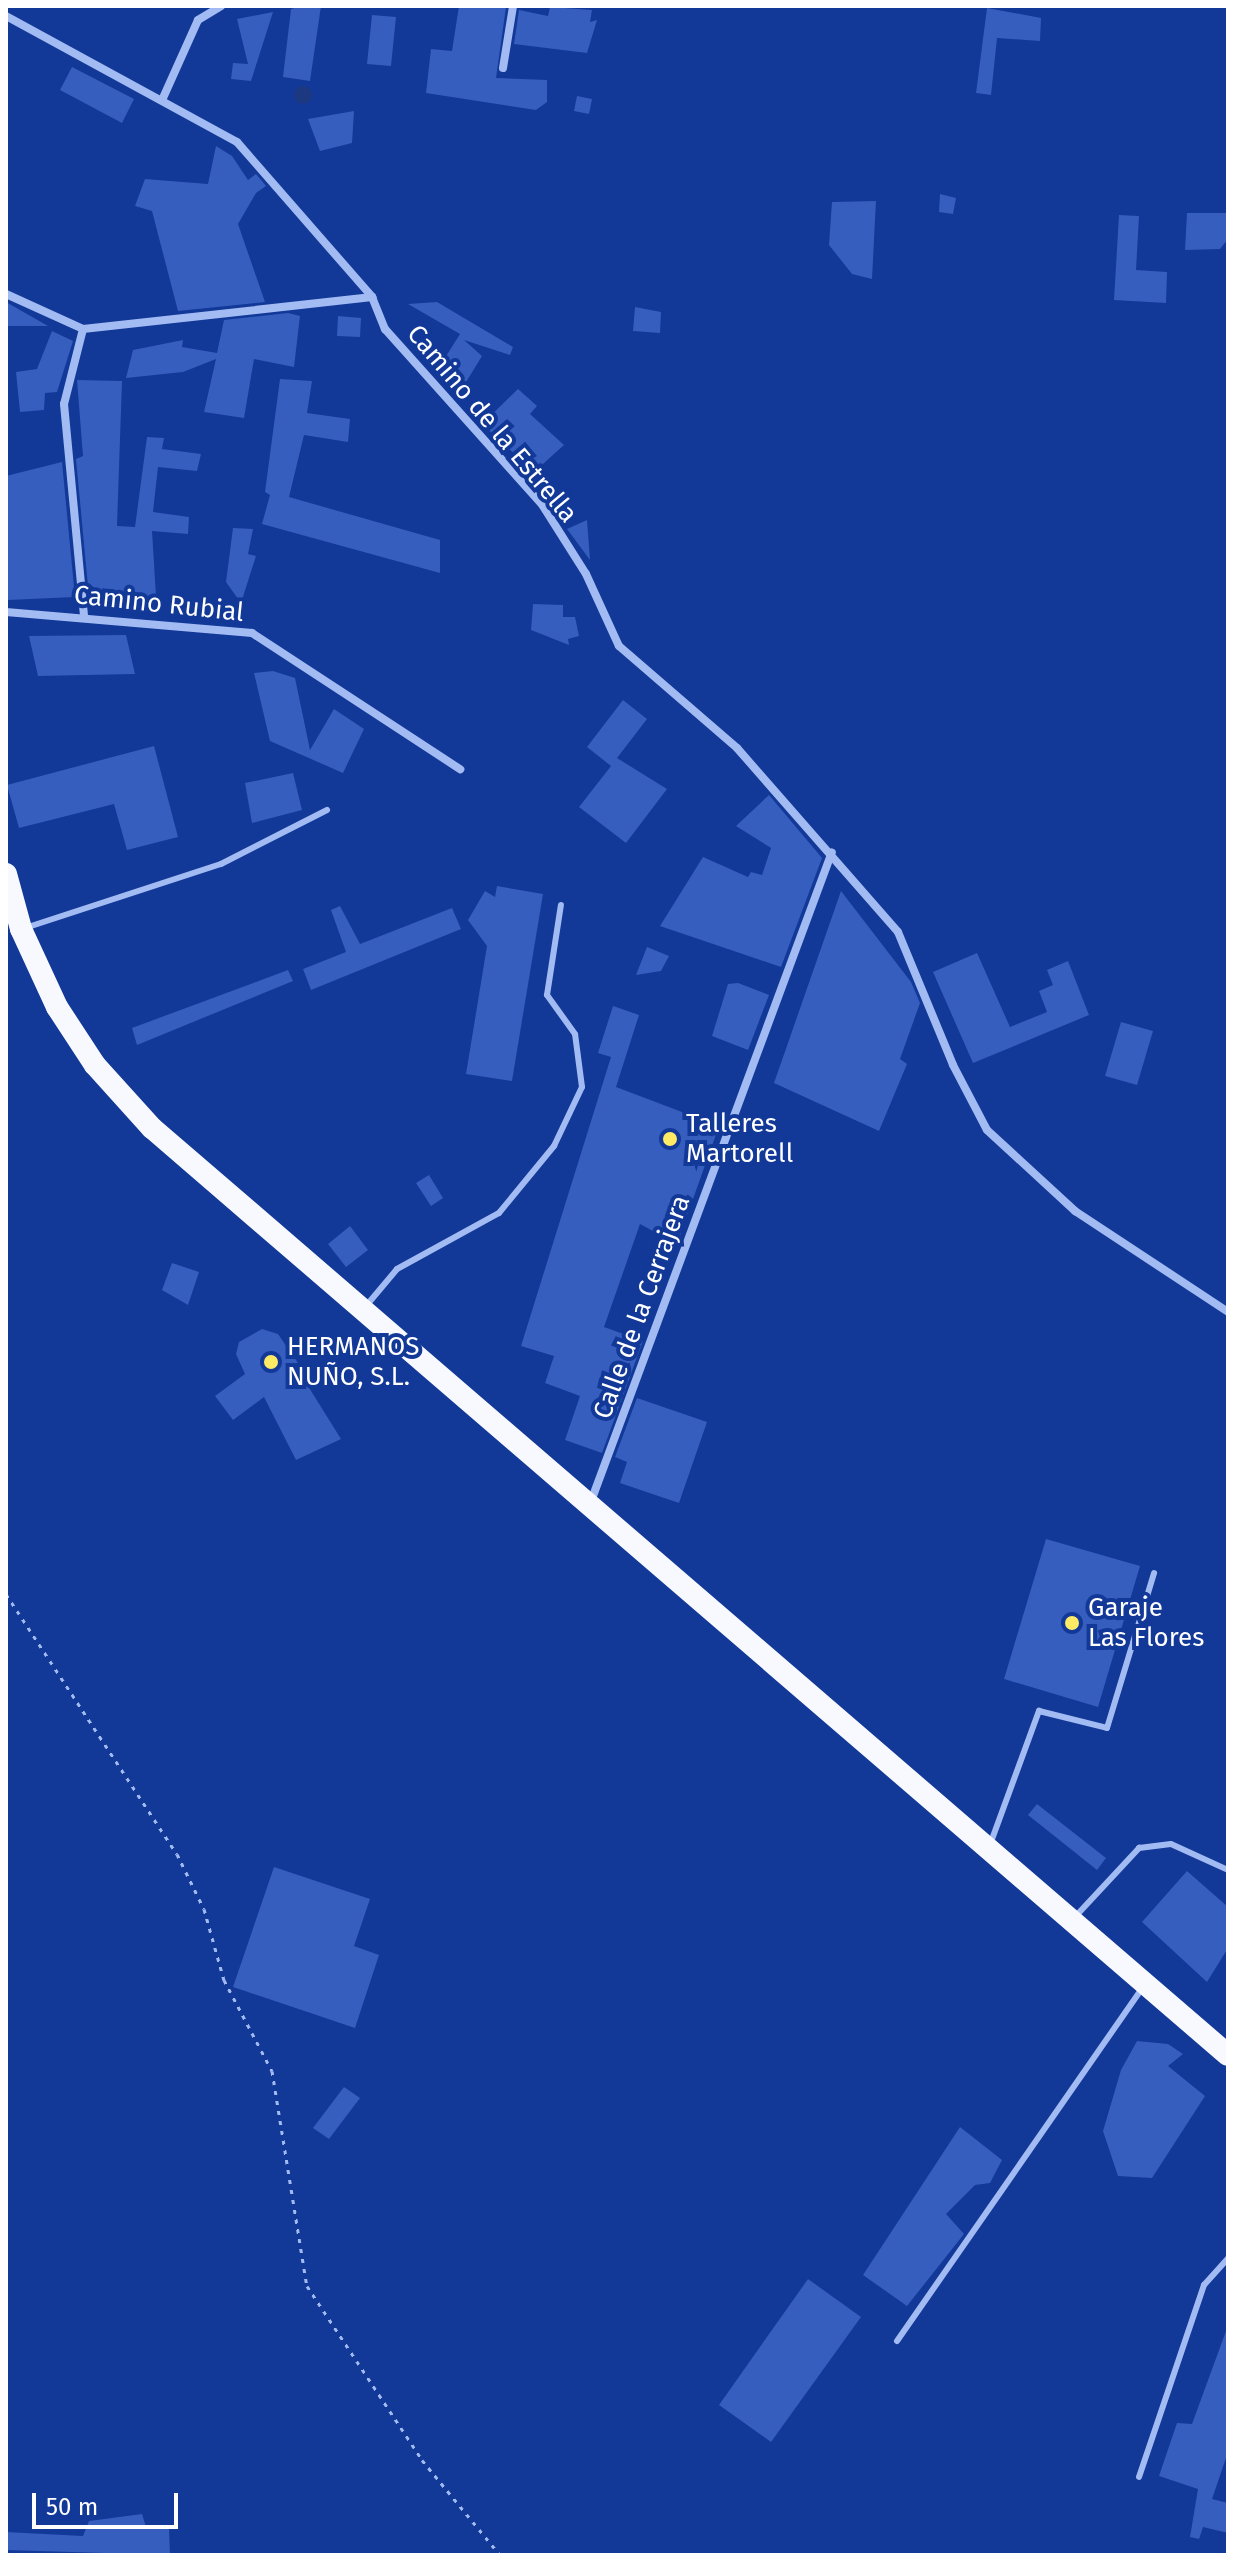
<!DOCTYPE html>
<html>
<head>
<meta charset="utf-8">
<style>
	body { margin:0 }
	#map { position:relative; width:1234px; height:2561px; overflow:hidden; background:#123898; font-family:"Fira Sans",sans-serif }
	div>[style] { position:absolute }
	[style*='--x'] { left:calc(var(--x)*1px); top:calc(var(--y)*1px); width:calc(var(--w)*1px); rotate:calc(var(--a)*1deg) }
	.water>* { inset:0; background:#1b3881 }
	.round { border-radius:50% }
	.building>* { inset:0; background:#365ebe }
	.path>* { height:3px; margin-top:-1.5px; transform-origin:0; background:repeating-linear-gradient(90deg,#a3bbf3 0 4px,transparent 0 10px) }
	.service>* { height:6px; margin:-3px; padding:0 3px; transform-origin:3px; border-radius:3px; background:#a3bbf3 }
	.minor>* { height:8px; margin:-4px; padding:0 4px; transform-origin:4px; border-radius:4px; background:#a3bbf3 }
	.trunk>* { height:22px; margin:-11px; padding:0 11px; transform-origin:11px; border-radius:11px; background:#f8f9ff }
	.dots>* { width:22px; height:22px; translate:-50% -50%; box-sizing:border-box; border:4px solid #123898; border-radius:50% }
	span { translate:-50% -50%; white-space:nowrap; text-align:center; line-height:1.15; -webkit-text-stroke:8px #123898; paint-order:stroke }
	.street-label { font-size:26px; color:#fff }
	.poi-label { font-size:26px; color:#fff }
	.left { translate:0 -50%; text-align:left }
	.frame { position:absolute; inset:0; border:8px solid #fff; pointer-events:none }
	.scale { position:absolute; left:32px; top:2493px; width:146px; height:36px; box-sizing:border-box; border:4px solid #fff; border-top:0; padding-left:10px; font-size:24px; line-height:28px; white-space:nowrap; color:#fff; -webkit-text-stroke:6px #123898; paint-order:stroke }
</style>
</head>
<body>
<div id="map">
	<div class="water">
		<div class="round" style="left:294px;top:86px;width:18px;height:18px"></div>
	</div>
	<div class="building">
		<div style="clip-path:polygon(302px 6px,321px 6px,310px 81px,283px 77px,291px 9px)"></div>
		<div style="clip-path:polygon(459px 6px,506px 7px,496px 78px,547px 80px,547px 102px,536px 110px,426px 93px,431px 49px,452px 51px)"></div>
		<div style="clip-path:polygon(550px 7px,592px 10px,590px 22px,597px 20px,587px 53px,514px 44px,519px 10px,548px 16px)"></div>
		<div style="clip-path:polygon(987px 8px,1041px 18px,1040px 41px,997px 38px,991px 95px,976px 93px)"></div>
		<div style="clip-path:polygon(273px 12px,251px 81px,231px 79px,233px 63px,248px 64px,237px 19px)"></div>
		<div style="clip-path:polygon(372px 15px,396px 17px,391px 66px,367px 64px)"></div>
		<div style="clip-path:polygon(72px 67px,134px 99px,122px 123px,60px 90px)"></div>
		<div style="clip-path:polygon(577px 96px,592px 99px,589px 114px,574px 111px)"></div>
		<div style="clip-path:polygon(354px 111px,352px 143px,320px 151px,308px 119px)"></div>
		<div style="clip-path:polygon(216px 146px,232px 156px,248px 180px,256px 174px,266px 186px,256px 193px,238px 224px,265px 302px,178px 311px,152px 211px,135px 206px,145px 179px,208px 184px)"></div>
		<div style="clip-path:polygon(940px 194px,956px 198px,953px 214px,939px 212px)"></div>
		<div style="clip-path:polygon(876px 201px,872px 279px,852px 274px,829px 245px,832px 202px)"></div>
		<div style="clip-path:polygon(1187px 213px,1228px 213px,1228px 239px,1220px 249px,1185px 250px)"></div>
		<div style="clip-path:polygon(1119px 215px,1139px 216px,1136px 270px,1167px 272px,1166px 303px,1114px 300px)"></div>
		<div style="clip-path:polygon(6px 302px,48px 326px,6px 326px)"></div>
		<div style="clip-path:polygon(437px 302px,513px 347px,510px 355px,464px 340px,482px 356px,460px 392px,436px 372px,460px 334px,408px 304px)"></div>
		<div style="clip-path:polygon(635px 307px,661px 312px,660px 333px,633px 331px)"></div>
		<div style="clip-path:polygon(288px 313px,300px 316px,294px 367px,254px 359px,244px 418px,204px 412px,216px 359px,183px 372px,126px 378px,133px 350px,183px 340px,182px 347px,217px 353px,224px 320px)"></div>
		<div style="clip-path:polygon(338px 316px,361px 318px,360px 337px,337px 336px)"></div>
		<div style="clip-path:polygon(52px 331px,73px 341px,57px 392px,45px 393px,44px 410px,20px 412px,16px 372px,37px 369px)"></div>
		<div style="clip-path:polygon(280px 379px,312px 381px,307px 413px,350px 419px,348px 442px,304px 435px,289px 497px,440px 540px,440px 573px,262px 524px,270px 495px,265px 492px)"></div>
		<div style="clip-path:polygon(77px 380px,122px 381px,117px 526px,135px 527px,147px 437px,164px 438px,162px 449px,201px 454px,197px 471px,158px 467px,153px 512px,189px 517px,188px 534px,152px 531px,157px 612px,100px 604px,99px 596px,89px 597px,76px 459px,83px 456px)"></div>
		<div style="clip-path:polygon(518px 389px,537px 406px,530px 414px,564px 445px,534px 472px,482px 424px)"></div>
		<div style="clip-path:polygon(62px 462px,75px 597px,8px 600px,6px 476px)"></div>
		<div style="clip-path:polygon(587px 520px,590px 560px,567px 529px)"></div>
		<div style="clip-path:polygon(233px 528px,253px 529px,248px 554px,256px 556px,241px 603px,226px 582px)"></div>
		<div style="clip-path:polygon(533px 604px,563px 605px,563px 617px,575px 617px,579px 636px,568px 639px,569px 645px,531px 630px)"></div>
		<div style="clip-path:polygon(126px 635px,135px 674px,38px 676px,29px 636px)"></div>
		<div style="clip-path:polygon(273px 671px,295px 678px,310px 750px,334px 709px,364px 729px,343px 773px,270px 741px,254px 673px)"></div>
		<div style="clip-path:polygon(623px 700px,647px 719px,617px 758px,667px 789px,626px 843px,579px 807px,611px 766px,587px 747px)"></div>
		<div style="clip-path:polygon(154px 746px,178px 837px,127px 850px,114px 804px,19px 828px,7px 785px)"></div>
		<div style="clip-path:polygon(293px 773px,302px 810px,252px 823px,245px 783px)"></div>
		<div style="clip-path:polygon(769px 795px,822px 858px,781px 967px,660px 926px,703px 857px,748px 877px,751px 872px,762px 875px,771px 848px,736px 826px)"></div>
		<div style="clip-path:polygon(497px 886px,543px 894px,512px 1081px,466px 1074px,487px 946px,468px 920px,485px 891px,495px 897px)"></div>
		<div style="clip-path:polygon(841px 891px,911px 982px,920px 1003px,900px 1059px,907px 1064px,879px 1131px,774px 1083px)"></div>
		<div style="clip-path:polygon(340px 906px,360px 944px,452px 908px,461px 929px,311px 990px,303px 969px,346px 952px,331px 910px)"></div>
		<div style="clip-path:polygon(647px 947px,669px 956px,661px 971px,636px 975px)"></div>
		<div style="clip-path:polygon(977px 953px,1010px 1027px,1047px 1012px,1039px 991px,1053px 985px,1047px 970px,1068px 961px,1089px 1015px,973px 1063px,933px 972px)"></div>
		<div style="clip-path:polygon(288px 970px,293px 981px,137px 1045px,132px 1028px)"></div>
		<div style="clip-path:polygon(738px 983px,769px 995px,748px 1050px,712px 1036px,728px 984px)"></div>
		<div style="clip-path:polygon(613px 1006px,639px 1015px,616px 1087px,719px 1126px,677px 1244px,640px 1224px,604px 1327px,643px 1341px,602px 1453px,565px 1440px,580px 1396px,545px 1383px,554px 1356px,521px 1346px,611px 1057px,598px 1053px)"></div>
		<div style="clip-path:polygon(1121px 1022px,1153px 1031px,1137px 1085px,1105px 1076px)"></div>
		<div style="clip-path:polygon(429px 1175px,443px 1198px,431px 1206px,416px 1183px)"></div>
		<div style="clip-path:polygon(350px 1226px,368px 1250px,346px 1267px,328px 1244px)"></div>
		<div style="clip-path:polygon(172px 1263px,199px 1272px,188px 1305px,162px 1290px)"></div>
		<div style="clip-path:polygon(262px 1329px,278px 1334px,298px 1363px,292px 1374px,303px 1378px,341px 1439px,296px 1460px,264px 1397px,233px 1420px,215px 1396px,245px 1374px,236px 1354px,239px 1342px)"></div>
		<div style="clip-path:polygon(637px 1398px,707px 1422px,679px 1503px,620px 1483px,627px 1462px,615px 1457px)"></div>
		<div style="clip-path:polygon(1046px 1539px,1140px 1566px,1098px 1707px,1004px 1679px)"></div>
		<div style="clip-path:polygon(1037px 1804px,1106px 1858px,1097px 1870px,1028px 1815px)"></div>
		<div style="clip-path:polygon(274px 1867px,370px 1899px,354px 1946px,379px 1955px,355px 2028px,233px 1987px)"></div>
		<div style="clip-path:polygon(1187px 1871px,1228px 1907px,1228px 1948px,1207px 1982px,1142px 1922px)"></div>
		<div style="clip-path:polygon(1137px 2041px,1168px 2044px,1183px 2054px,1168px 2066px,1205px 2096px,1152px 2178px,1118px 2176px,1103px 2131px,1121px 2070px)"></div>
		<div style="clip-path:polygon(344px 2087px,360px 2098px,329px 2139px,313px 2128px)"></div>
		<div style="clip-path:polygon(960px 2127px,1002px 2160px,990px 2183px,975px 2185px,946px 2214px,964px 2234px,907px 2306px,863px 2275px)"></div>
		<div style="clip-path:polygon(808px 2279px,861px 2317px,771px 2442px,719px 2405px)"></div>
		<div style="clip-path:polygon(1226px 2331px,1228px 2452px,1212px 2499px,1228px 2503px,1228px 2533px,1203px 2527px,1199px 2539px,1190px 2537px,1198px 2489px,1159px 2476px,1177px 2423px,1192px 2424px)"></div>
		<div style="clip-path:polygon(142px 2514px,146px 2527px,169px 2527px,170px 2555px,6px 2550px,6px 2532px,83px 2536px,89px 2521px)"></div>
	</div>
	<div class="path">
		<div style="--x:6;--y:1594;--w:311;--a:56.7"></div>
		<div style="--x:177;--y:1854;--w:61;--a:63.9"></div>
		<div style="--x:204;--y:1909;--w:74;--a:74.3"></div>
		<div style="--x:224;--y:1980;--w:103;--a:62.2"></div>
		<div style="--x:272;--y:2071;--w:218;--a:80.8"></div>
		<div style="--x:307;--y:2286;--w:209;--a:56.5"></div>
		<div style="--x:422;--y:2460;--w:123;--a:50.6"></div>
	</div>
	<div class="service">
		<div style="--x:25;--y:928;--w:206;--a:-18.1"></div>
		<div style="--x:221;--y:864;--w:119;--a:-27"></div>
		<div style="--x:366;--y:1306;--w:48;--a:-50"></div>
		<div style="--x:397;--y:1269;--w:116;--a:-28.8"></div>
		<div style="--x:499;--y:1213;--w:87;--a:-50.6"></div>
		<div style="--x:554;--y:1146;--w:65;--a:-64.6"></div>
		<div style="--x:582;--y:1087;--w:53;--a:-97.5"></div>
		<div style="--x:575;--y:1034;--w:48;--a:-125.7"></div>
		<div style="--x:547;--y:995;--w:91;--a:-81.2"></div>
		<div style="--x:991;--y:1842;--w:140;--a:-69.9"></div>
		<div style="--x:1039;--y:1711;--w:70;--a:14"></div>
		<div style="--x:1107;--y:1728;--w:162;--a:-73.1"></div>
		<div style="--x:1074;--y:1918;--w:96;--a:-47.1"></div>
		<div style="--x:1139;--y:1848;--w:32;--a:-7"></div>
		<div style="--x:1171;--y:1844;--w:63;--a:24.5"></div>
		<div style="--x:897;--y:2341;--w:432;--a:-55.2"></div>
		<div style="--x:1139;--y:2477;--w:203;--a:-71.3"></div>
		<div style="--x:1204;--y:2285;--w:36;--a:-48"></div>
	</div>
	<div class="minor">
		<div style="--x:6;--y:16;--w:263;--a:28.6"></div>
		<div style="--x:237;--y:142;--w:206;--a:48.9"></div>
		<div style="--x:503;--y:68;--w:63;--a:-80.8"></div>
		<div style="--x:163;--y:98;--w:85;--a:-65.8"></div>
		<div style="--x:198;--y:20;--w:27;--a:-31"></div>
		<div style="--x:6;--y:294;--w:85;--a:24.4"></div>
		<div style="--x:83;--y:329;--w:291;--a:-6.3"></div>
		<div style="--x:372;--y:297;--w:35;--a:68"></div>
		<div style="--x:385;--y:329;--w:237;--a:48.2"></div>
		<div style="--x:543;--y:506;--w:80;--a:57.7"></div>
		<div style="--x:586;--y:574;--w:79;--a:65.4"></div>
		<div style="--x:619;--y:646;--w:156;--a:40.8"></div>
		<div style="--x:737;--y:748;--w:244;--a:48.8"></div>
		<div style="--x:898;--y:932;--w:144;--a:67.5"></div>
		<div style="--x:953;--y:1065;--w:73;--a:62.4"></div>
		<div style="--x:987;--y:1130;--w:120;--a:42.6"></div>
		<div style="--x:1075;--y:1211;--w:183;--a:33.4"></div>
		<div style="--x:83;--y:329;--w:77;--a:104.2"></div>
		<div style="--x:64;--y:404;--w:212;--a:84.6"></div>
		<div style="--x:6;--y:612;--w:247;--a:4.9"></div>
		<div style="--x:252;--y:633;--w:249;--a:33.2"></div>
		<div style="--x:590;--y:1504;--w:695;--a:-69.64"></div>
	</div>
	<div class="trunk">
		<div style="--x:6;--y:874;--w:57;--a:74.7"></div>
		<div style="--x:21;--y:929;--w:86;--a:65.2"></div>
		<div style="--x:57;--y:1007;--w:69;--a:56.8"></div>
		<div style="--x:95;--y:1065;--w:85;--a:47.9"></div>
		<div style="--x:152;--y:1128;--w:1420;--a:40.75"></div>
	</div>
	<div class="dots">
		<div style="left:670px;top:1139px;background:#ffea66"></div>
		<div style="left:271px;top:1362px;background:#ffea66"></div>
		<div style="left:1072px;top:1623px;background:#ffea66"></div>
	</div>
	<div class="street-label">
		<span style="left:492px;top:424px;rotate:50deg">Camino de la Estrella</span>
		<span style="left:159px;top:604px;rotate:6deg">Camino Rubial</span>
		<span style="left:642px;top:1307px;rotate:-70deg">Calle de la Cerrajera</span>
	</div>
	<div class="poi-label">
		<span class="left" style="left:686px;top:1139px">Talleres<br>Martorell</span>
		<span class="left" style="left:287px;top:1362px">HERMANOS<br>NUÑO, S.L.</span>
		<span class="left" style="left:1088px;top:1623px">Garaje<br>Las Flores</span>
	</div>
	<div class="frame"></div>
	<div class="scale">50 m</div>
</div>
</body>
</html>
